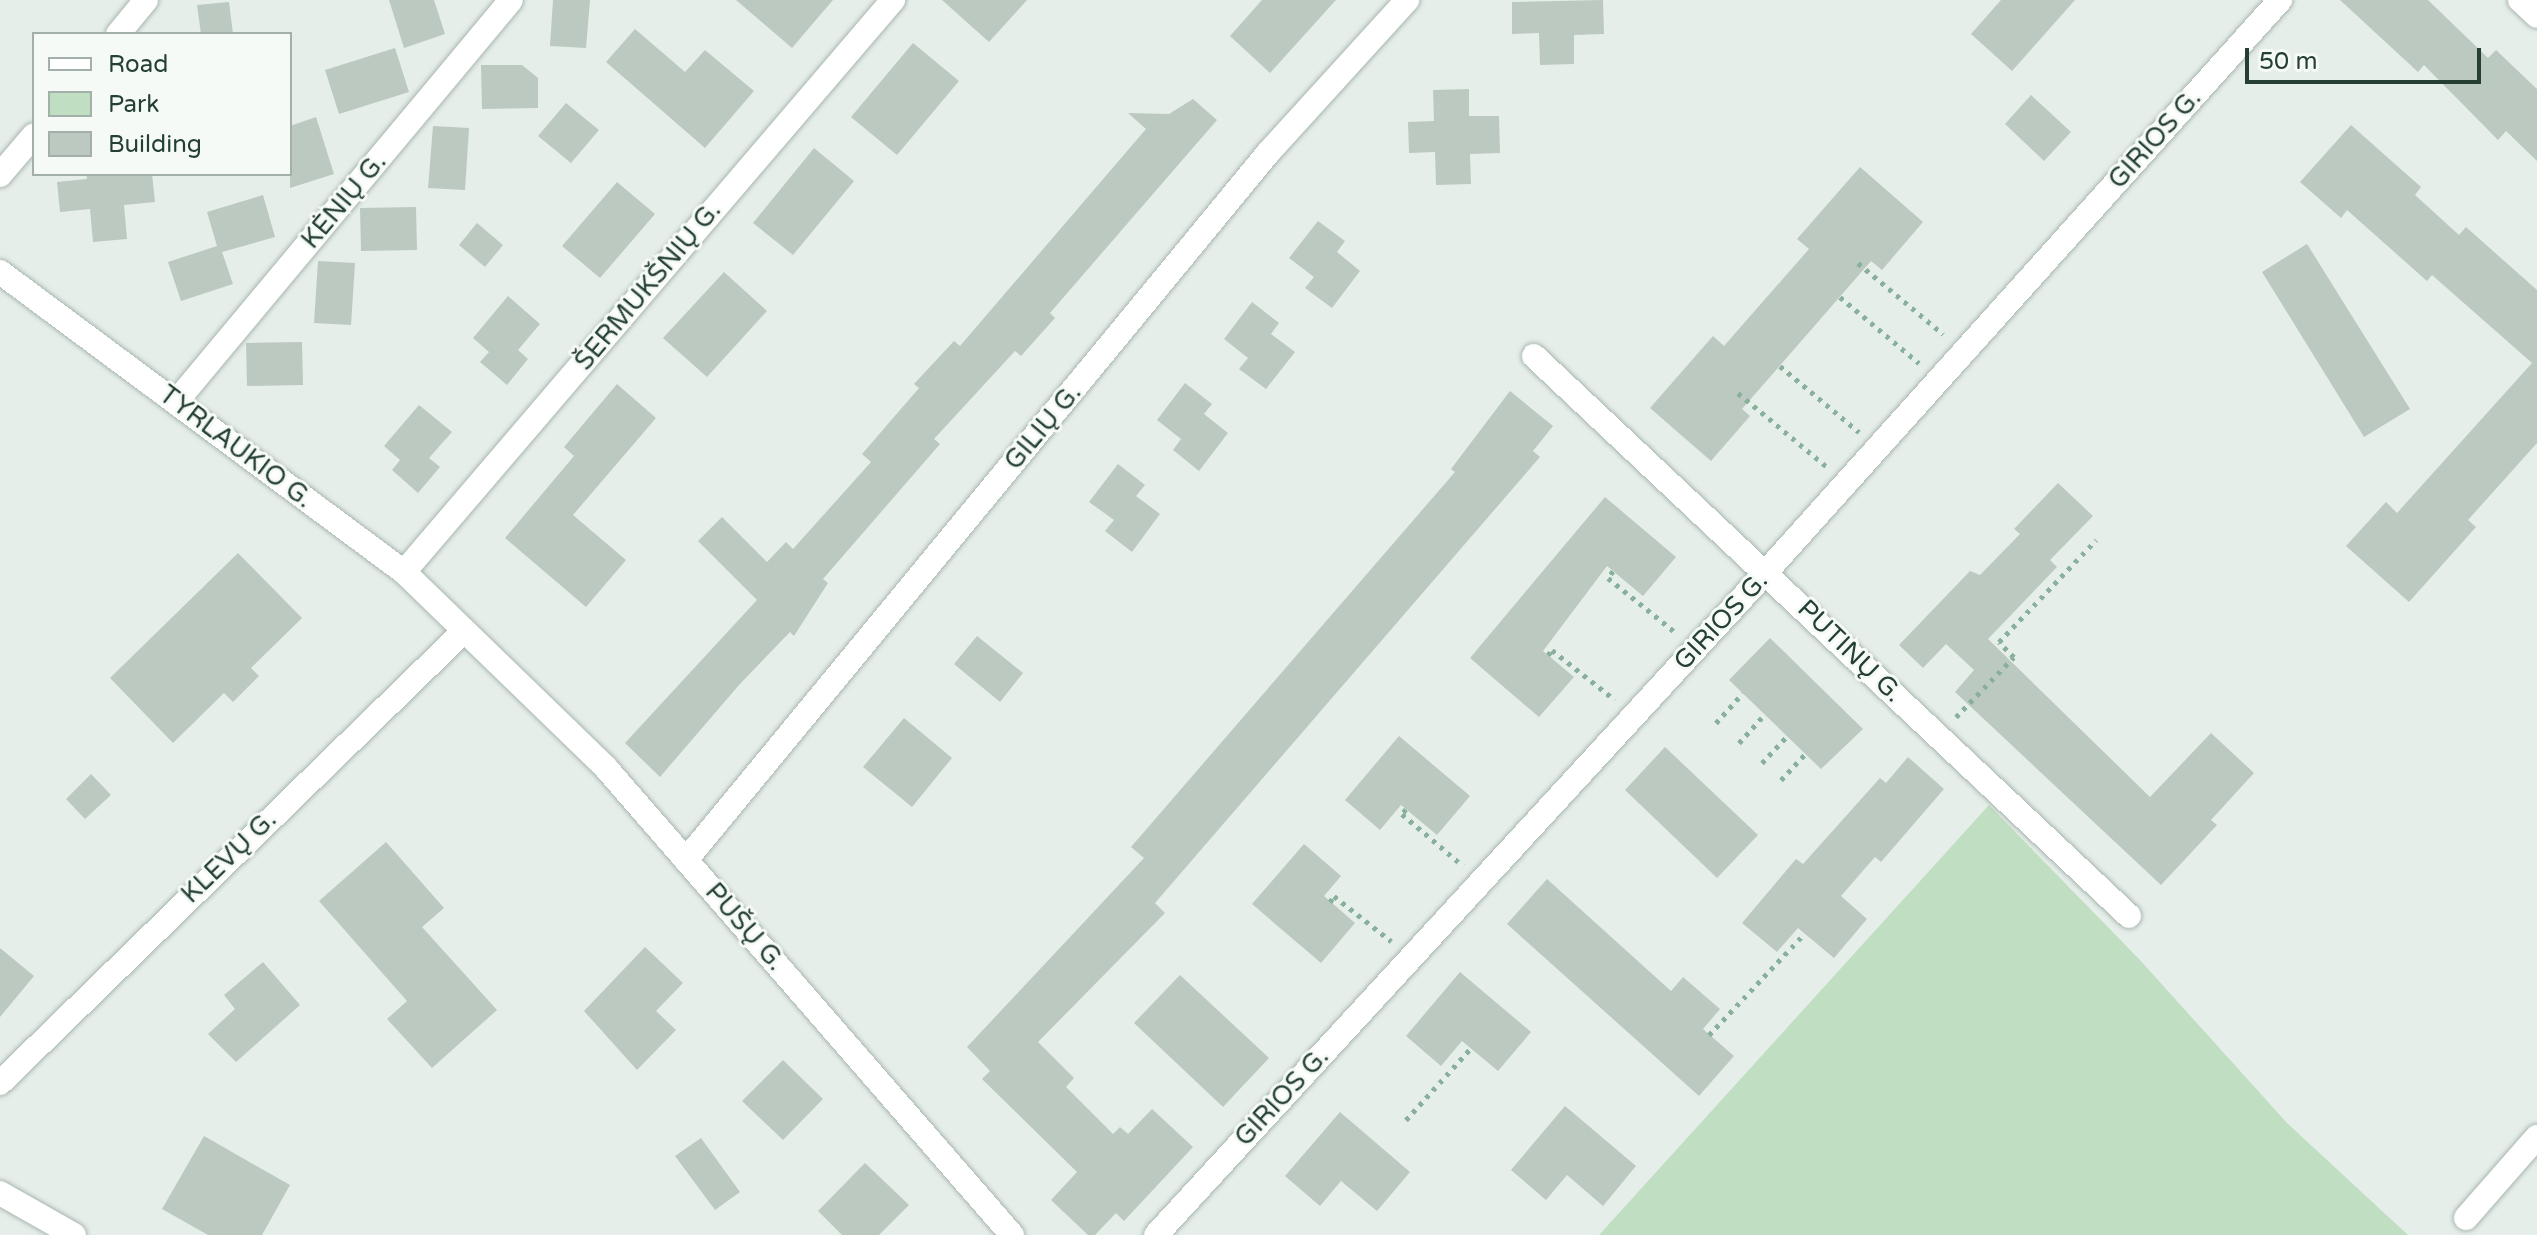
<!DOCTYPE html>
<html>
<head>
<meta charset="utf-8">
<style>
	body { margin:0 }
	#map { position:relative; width:2537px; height:1235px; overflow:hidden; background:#e6eee9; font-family:"Varela Round",sans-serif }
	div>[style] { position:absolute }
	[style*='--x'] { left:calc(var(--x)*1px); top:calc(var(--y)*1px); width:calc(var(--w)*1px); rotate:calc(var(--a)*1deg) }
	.green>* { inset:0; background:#c0dec2 }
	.building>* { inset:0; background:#bbc9c1 }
	.path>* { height:5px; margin-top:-2.5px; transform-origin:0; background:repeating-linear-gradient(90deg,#88b09b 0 4px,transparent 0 10px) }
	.roads { filter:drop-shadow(0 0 2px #a8b6af) drop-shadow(0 0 2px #a8b6af) }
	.minor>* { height:24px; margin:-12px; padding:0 12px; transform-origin:12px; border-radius:12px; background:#fff }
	span { translate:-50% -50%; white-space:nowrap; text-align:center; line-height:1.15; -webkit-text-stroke:6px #f6faf7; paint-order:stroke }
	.street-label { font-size:26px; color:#254033 }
	.legend { position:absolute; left:32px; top:32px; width:260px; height:144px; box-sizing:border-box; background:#f6faf7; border:2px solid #a2b0a9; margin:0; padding:10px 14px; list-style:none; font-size:24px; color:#254033 }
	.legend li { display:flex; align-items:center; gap:16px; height:40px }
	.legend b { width:40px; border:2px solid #a2b0a9 }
	.scale { position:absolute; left:2245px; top:48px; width:236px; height:36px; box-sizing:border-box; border:4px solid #254033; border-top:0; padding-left:10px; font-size:24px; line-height:28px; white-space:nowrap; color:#254033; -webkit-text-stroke:6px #f6faf7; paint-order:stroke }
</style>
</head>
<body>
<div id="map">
	<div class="green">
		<div style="clip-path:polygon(1989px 805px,2139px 959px,2287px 1123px,2408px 1235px,1599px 1235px)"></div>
	</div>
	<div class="building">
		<div style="clip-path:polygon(389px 0,434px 0,445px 34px,404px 48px)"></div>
		<div style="clip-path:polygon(553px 0,590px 0,586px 48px,550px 46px)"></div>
		<div style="clip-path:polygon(736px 0,833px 0,792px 48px)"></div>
		<div style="clip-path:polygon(942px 0,1027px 0,989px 42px)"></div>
		<div style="clip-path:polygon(1262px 0,1336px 0,1270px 73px,1230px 36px)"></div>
		<div style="clip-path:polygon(1603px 0,1604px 34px,1574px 35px,1574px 64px,1540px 65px,1539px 33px,1512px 34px,1512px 2px)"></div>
		<div style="clip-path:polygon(2001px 0,2075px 0,2012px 71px,1971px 34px)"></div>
		<div style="clip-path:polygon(2340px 0,2428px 0,2488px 58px,2496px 50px,2537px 89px,2537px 161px,2506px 131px,2498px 140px,2424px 65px,2418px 72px)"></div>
		<div style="clip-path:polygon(229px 2px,233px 34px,201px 34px,197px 5px)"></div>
		<div style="clip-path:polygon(635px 29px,685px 72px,705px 50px,754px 91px,705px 148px,606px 62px)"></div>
		<div style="clip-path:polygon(913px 43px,959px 81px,897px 155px,851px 117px)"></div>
		<div style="clip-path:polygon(395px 48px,409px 92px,339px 114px,325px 70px)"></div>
		<div style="clip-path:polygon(481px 65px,522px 65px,538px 78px,538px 108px,482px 109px)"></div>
		<div style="clip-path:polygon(1469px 89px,1469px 116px,1499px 116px,1500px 153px,1470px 154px,1471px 184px,1436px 185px,1435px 152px,1409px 153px,1408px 122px,1434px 121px,1433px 90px)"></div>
		<div style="clip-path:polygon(2031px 95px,2071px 132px,2044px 161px,2005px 124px)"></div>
		<div style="clip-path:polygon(1193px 99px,1217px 120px,1050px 313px,1055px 318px,1021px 356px,1015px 351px,934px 439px,940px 444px,823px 579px,828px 583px,794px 636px,790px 632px,739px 685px,660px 777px,625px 743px,757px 600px,698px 541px,722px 517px,767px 562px,786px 542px,793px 549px,871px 462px,862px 454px,919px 388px,914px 384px,954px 341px,960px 346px,1146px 129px,1128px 113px,1169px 114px)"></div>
		<div style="clip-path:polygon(566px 103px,599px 130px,571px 163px,538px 136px)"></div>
		<div style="clip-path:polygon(316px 117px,334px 174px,290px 188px,290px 126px)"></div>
		<div style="clip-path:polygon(2351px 125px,2421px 187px,2415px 195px,2459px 235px,2466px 227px,2537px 290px,2537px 443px,2468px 520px,2476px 527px,2409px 602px,2346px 546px,2386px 502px,2397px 513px,2532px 363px,2432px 275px,2427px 281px,2347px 210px,2341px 218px,2300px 182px)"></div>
		<div style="clip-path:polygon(433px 126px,469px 128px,465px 190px,428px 188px)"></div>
		<div style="clip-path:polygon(814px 148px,854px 181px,793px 255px,753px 223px)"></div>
		<div style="clip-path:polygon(1860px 167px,1923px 222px,1882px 270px,1871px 261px,1742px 409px,1750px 416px,1711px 461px,1650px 408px,1713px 336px,1724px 346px,1809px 249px,1797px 239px)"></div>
		<div style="clip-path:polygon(86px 174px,152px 174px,155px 202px,124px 205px,127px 239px,93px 242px,90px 209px,60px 212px,57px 182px,87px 179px)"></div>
		<div style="clip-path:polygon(617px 182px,655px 214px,600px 278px,562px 246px)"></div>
		<div style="clip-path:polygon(263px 195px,275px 237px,222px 252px,233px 284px,181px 301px,168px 262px,217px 246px,207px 212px)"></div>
		<div style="clip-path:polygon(416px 207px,417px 250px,361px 251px,360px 208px)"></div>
		<div style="clip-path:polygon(1318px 221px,1345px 241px,1337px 252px,1360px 271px,1332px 308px,1305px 288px,1314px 277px,1289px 258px)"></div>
		<div style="clip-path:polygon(477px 223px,503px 245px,485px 267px,459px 245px)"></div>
		<div style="clip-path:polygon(2307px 244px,2410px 409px,2364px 437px,2262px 272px)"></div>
		<div style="clip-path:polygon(318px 261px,355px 263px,351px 325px,314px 323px)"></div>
		<div style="clip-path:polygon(724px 272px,767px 311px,707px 377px,663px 338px)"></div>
		<div style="clip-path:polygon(508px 296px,540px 324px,518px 350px,528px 359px,507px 385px,480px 362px,489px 352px,473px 338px)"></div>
		<div style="clip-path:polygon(1252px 302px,1279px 323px,1271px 334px,1295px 352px,1266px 389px,1239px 369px,1248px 358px,1224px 339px)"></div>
		<div style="clip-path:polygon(302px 342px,303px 385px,247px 386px,246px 343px)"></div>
		<div style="clip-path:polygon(1185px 383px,1212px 404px,1204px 414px,1228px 433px,1199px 471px,1173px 450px,1181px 439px,1157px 420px)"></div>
		<div style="clip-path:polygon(617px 384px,656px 418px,573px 515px,626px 560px,586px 607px,505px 538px,574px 456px,564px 447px)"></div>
		<div style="clip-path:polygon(1510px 391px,1553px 426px,1533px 451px,1540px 457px,1155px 903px,1165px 913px,1038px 1042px,1074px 1078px,1066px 1087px,1113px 1134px,1120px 1127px,1128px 1134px,1152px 1109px,1193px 1147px,1124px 1221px,1116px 1213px,1095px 1235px,1088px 1235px,1051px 1200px,1077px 1172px,982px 1079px,990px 1071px,967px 1047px,1144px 858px,1131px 847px,1455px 472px,1451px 469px)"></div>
		<div style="clip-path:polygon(419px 405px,452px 432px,429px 458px,440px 467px,418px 493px,392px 470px,400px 460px,384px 446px)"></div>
		<div style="clip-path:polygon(1118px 464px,1145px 485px,1136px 496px,1160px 514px,1132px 552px,1105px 531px,1114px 520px,1089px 502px)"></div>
		<div style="clip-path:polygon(2058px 483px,2093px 516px,2050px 560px,2057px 567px,1988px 639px,2150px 797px,2211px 733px,2254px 773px,2211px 820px,2217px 825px,2161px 885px,1955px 692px,1974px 670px,1946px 644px,1923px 668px,1899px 645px,1970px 571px,1980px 575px,2020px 534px,2014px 529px)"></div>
		<div style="clip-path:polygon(1605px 497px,1676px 557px,1643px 596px,1607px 566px,1543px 651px,1574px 677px,1539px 717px,1470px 658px)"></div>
		<div style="clip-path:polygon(238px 553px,302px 618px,251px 668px,259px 676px,233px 702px,224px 693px,173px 743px,110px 678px)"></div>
		<div style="clip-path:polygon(977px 636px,1023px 673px,1000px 702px,954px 664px)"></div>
		<div style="clip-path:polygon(1770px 638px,1863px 729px,1821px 769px,1729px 680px)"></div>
		<div style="clip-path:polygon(904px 718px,952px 758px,912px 807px,863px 767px)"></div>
		<div style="clip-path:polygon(1399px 736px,1470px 796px,1437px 835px,1401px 805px,1380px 830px,1345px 800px)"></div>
		<div style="clip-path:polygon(1665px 747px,1758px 835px,1717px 878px,1625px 790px)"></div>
		<div style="clip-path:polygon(1908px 757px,1944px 789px,1881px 862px,1875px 857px,1841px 896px,1867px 919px,1834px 958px,1798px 928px,1777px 952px,1742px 923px,1796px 859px,1803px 864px,1880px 778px,1886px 783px)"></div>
		<div style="clip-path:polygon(91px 774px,111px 795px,85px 819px,66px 799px)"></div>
		<div style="clip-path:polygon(386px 842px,444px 908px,422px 927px,497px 1010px,432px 1068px,387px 1019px,407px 1001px,319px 901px)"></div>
		<div style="clip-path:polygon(1304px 844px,1341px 876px,1324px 896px,1355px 923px,1321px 963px,1252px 904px)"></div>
		<div style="clip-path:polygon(1547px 879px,1671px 991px,1683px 977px,1720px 1009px,1703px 1029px,1734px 1056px,1699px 1096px,1507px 924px)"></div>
		<div style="clip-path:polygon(645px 947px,683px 983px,656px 1011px,676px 1030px,637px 1070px,584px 1011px)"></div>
		<div style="clip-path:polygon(0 948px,34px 976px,0 1017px)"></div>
		<div style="clip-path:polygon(263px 962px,300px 1005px,236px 1062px,208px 1034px,235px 1009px,224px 995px)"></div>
		<div style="clip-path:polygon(1460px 972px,1531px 1032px,1498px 1071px,1462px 1041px,1441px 1066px,1406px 1036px)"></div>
		<div style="clip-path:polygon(1180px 975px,1269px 1058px,1223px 1107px,1134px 1023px)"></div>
		<div style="clip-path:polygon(783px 1060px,823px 1099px,783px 1140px,742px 1101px)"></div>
		<div style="clip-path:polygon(1565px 1106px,1636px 1166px,1603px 1206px,1567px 1175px,1546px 1200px,1511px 1170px)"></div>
		<div style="clip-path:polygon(1340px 1112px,1410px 1172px,1377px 1211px,1341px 1181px,1320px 1206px,1285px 1176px)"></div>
		<div style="clip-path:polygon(204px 1136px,290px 1185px,262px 1235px,208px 1235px,162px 1209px)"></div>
		<div style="clip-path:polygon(701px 1138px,740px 1192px,715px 1210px,675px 1156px)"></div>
		<div style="clip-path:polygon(865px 1163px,909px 1205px,879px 1235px,842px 1235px,818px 1211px)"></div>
	</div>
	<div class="path">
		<div style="--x:1858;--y:263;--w:111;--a:39.9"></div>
		<div style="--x:1840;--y:297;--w:103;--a:39.9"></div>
		<div style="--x:1780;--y:366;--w:103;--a:39.9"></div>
		<div style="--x:1738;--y:393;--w:116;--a:39.7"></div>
		<div style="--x:1613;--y:571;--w:9;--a:126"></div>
		<div style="--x:1608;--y:578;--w:86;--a:38.9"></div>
		<div style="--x:1548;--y:655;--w:6;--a:-51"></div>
		<div style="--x:1552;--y:650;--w:80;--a:38.4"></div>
		<div style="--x:1956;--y:717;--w:83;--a:-46"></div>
		<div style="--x:2014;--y:657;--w:21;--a:-135"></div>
		<div style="--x:1999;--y:642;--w:141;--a:-46.4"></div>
		<div style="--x:1716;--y:723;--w:40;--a:-48"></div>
		<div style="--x:1739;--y:743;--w:39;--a:-48"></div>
		<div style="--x:1762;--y:763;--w:37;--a:-47"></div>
		<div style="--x:1781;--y:780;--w:35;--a:-47"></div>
		<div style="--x:1406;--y:809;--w:6;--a:129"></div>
		<div style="--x:1402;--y:814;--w:80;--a:40.4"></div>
		<div style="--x:1330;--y:902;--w:7;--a:-56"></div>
		<div style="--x:1334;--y:896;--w:73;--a:38.3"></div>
		<div style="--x:1709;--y:1035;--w:140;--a:-46.7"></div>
		<div style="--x:1406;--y:1120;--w:97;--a:-47.9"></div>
	</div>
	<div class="roads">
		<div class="minor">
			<div style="--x:2520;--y:0;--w:23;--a:43"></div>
			<div style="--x:118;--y:34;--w:44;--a:-50.5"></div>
			<div style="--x:0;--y:175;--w:52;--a:-49.6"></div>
			<div style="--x:0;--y:272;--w:503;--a:36.6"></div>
			<div style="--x:404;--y:572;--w:281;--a:44.1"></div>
			<div style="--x:606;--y:768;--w:619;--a:49"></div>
			<div style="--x:1534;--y:356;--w:817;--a:43.26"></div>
			<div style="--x:176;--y:402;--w:523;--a:-50.19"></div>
			<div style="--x:404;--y:572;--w:753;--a:-49.47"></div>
			<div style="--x:686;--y:860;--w:916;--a:-50.54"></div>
			<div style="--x:1268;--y:153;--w:207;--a:-47.7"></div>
			<div style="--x:0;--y:1083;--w:645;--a:-44.25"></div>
			<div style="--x:0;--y:1193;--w:85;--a:29.6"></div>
			<div style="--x:2466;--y:1218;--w:108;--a:-48.8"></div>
			<div style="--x:1156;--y:1235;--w:902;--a:-47.38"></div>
			<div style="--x:1767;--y:571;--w:768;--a:-48.06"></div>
		</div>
	</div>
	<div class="street-label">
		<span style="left:2155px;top:139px;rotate:-48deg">GIRIOS G.</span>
		<span style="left:344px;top:201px;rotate:-50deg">KĖNIŲ G.</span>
		<span style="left:648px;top:286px;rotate:-50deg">ŠERMUKŠNIŲ G.</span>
		<span style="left:1043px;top:427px;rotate:-50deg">GILIŲ G.</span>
		<span style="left:236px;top:447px;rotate:37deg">TYRLAUKIO G.</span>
		<span style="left:1721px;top:621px;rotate:-47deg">GIRIOS G.</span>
		<span style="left:1850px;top:651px;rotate:44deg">PUTINŲ G.</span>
		<span style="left:229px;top:857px;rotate:-44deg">KLEVŲ G.</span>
		<span style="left:745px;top:927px;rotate:49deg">PUŠŲ G.</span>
		<span style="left:1282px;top:1097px;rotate:-47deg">GIRIOS G.</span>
	</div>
	<ul class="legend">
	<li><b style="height:10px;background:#fff"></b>Road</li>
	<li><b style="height:22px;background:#c0dec2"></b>Park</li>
	<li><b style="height:22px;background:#bbc9c1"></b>Building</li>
	</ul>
	<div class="scale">50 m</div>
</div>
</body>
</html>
